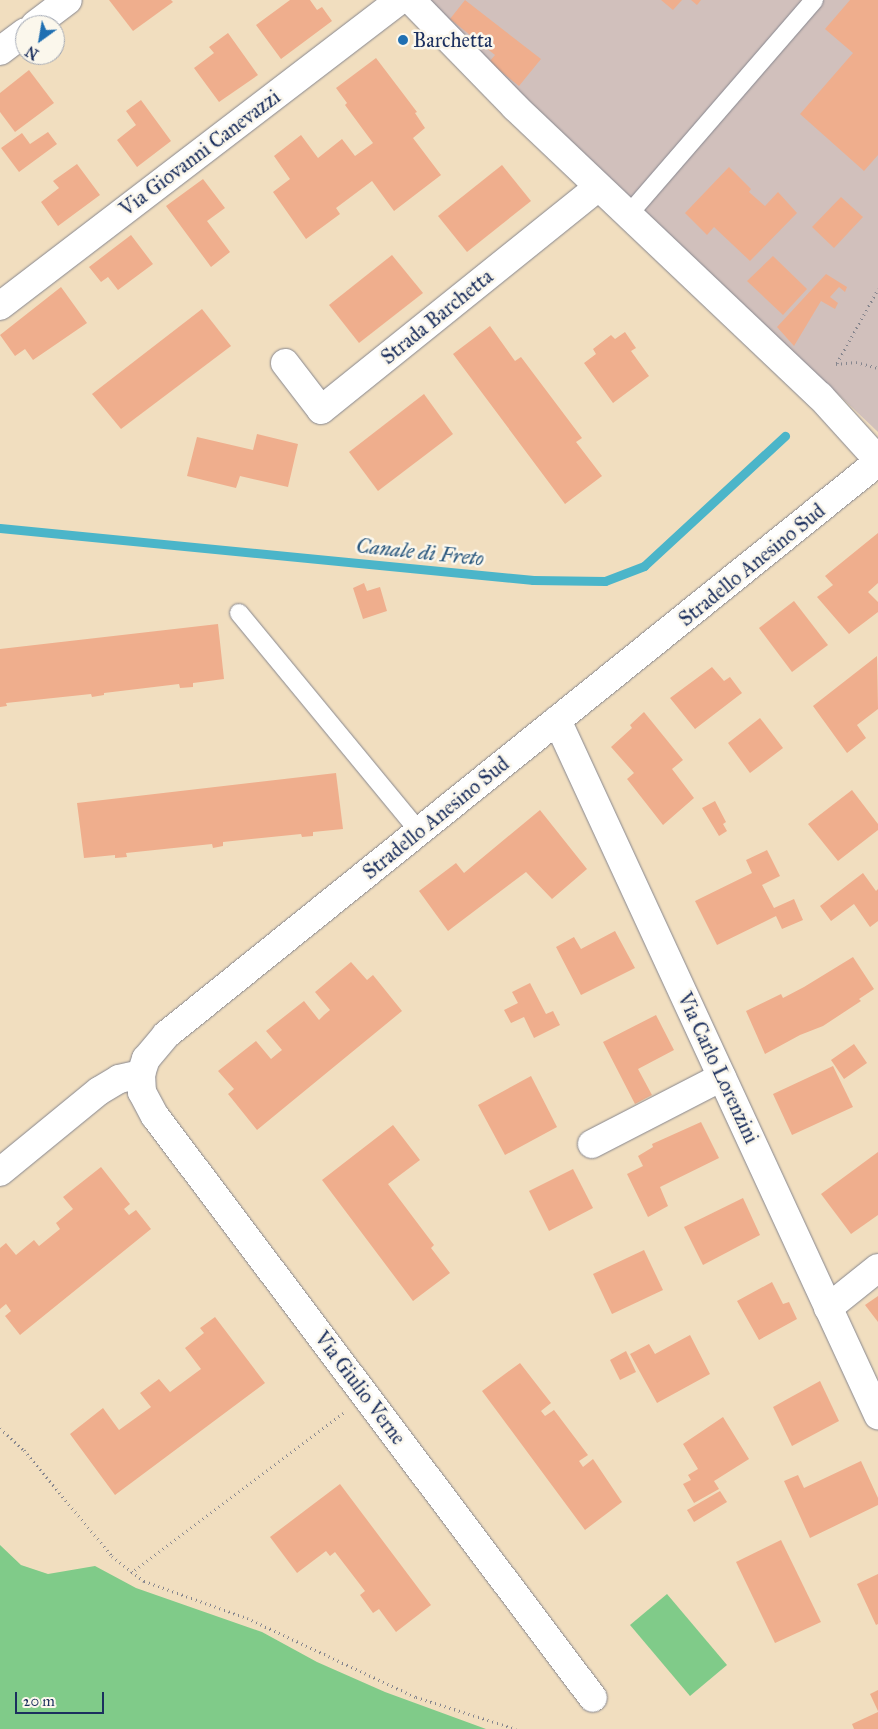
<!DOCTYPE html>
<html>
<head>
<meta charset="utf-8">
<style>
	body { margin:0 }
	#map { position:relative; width:878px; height:1729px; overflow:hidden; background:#f1debf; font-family:"IM FELL Great Primer",serif }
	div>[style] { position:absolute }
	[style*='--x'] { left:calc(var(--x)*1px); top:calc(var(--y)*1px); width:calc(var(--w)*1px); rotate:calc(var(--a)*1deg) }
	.industrial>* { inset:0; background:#d1c0bc }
	.green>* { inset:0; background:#80cb89 }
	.stream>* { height:9px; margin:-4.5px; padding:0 4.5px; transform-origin:4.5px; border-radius:4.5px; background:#4bb5c9 }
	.building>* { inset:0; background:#efae8d }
	.path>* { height:3px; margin-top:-1.5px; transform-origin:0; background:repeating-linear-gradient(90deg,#86868e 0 1px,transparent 0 5px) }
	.roads { filter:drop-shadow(0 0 1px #86868e) drop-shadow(0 0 1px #86868e) }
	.lane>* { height:18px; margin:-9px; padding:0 9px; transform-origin:9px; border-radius:9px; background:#fff }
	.street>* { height:28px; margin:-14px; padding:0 14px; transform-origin:14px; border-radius:14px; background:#fff }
	.secondary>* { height:28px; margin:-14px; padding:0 14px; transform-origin:14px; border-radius:14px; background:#fff }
	.dots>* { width:14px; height:14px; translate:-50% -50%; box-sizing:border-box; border:2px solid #fbf7ec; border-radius:50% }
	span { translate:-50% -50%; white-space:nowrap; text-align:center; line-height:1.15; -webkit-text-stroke:5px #fbf7ec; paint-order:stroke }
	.poi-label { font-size:20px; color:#1b2f5e }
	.left { translate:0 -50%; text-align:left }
	.street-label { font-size:20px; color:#1b2f5e }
	.water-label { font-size:21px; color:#29577e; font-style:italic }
	.north { position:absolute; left:15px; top:15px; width:50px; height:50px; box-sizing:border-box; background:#fbf7ec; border:1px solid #a1a7b3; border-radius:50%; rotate:212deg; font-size:14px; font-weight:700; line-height:20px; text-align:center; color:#1b2f5e }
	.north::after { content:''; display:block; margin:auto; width:18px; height:22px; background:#1f6fb2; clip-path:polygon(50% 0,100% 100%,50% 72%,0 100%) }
	.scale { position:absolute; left:15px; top:1692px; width:89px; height:22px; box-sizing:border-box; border:2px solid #1b2f5e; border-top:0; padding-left:6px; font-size:15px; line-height:18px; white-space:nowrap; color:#1b2f5e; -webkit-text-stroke:4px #fbf7ec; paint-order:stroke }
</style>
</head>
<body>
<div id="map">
	<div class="industrial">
		<div style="clip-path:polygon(428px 0,878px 0,878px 432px,446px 22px)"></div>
	</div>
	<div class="green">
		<div style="clip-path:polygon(0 1545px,21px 1565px,48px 1574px,95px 1566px,136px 1588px,262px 1632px,317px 1662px,385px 1692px,486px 1729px,0 1729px)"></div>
		<div style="clip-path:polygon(667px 1594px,727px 1665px,690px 1696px,630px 1625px)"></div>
	</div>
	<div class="stream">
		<div style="--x:0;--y:528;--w:536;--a:5.57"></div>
		<div style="--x:533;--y:580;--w:72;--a:0.8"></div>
		<div style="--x:605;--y:581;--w:42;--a:-21"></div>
		<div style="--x:644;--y:566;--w:192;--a:-42.7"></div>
	</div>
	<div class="building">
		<div style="clip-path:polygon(109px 0,171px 0,173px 2px,133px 31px)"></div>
		<div style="clip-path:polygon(290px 0,310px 0,317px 10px,322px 7px,332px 21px,281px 59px,256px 25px)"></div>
		<div style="clip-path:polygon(465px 0,541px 59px,519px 86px,489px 62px,495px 55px,450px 19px)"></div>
		<div style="clip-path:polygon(661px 0,682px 0,673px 10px)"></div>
		<div style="clip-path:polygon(691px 0,701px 0,697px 5px)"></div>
		<div style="clip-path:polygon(850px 0,878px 0,878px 155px,864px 171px,800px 114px,853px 53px,825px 29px)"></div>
		<div style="clip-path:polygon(228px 33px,258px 75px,219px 102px,194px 68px,214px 53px,209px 47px)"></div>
		<div style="clip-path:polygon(376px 58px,417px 112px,415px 113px,425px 128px,413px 138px,441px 175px,394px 211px,372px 181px,336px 208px,340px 214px,306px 239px,273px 192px,290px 179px,274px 156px,301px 135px,318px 158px,342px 139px,355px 156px,373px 143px,345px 105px,347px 103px,336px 88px)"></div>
		<div style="clip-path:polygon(29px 70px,54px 103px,15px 132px,0 112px,0 93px)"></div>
		<div style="clip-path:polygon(141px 100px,171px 141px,137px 167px,117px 140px,136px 125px,126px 111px)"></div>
		<div style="clip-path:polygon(48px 132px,57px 144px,19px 172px,1px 148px,22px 133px,30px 144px)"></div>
		<div style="clip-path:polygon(77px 164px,100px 195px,58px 226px,41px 202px,59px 188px,53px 181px)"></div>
		<div style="clip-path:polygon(502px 165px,531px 201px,467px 252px,438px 216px)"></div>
		<div style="clip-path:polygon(729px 167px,751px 189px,749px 192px,765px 206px,778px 192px,797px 213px,750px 261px,714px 227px,707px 235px,685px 213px)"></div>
		<div style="clip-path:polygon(203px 179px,225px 208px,207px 221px,230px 252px,211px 267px,166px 206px)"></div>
		<div style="clip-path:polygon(841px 197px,863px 217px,834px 248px,812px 227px)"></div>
		<div style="clip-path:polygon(131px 235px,153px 264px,118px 290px,108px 277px,101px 282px,89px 267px)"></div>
		<div style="clip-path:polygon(392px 255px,423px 293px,359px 343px,329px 305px)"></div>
		<div style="clip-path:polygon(773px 256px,807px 289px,783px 315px,747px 281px)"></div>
		<div style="clip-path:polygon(826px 274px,847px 287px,845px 292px,839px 287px,830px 297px,838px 303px,835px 309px,821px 301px,794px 346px,777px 327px)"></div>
		<div style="clip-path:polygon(61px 287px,87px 323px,33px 360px,25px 349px,15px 356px,0 335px)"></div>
		<div style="clip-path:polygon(202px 309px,231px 346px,121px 429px,92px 394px)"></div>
		<div style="clip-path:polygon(490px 326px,515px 361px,521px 357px,582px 438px,576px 442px,602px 476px,565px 504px,453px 354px)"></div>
		<div style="clip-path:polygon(625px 332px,636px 348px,631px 351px,649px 376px,613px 403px,584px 363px,596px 354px,593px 349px,611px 335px,615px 339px)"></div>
		<div style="clip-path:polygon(424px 394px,453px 434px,378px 491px,349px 452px)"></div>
		<div style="clip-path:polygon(257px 434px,298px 444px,288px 487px,240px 476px,236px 488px,187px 476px,197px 437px,253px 450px)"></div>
		<div style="clip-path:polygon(878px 533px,878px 583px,868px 592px,878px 602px,878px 612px,849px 634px,817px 597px,833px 585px,825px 576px)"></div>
		<div style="clip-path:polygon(364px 583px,367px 591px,380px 587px,387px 611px,363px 619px,353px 588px)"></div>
		<div style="clip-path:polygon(794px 601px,828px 645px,792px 672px,759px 628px)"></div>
		<div style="clip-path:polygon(218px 624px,224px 679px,193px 683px,193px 687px,180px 688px,179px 684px,104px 693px,104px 695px,92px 697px,91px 694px,6px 703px,7px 706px,0 707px,0 649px)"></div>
		<div style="clip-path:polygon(877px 656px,878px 709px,857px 725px,866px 738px,847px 753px,813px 706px)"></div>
		<div style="clip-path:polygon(712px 667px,724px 681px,730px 677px,742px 693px,695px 729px,670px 698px)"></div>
		<div style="clip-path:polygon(644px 712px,683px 760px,672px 769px,694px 798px,663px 825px,627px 779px,634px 773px,611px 747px,632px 728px,630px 725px)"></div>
		<div style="clip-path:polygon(760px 718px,783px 748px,750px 773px,728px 743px)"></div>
		<div style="clip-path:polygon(336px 773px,343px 829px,313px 832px,313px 836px,302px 837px,301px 834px,223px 842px,223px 846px,213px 848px,212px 844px,126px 853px,127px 857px,115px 858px,115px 855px,84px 858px,77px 803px)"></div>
		<div style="clip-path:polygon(852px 790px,878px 824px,878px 830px,838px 861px,808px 824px)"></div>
		<div style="clip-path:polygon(715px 801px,726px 822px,723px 824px,727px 831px,719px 836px,702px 808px)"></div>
		<div style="clip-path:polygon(540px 810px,587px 869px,552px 899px,526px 872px,448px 931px,419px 891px,456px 863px,464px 873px)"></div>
		<div style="clip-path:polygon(767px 850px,780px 876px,762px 885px,774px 908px,794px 899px,803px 920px,782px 929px,776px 916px,717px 945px,695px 901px,752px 873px,746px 860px)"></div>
		<div style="clip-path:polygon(863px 873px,876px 891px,878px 889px,878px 921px,870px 927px,854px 904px,831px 921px,820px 906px)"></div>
		<div style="clip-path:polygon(615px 931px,635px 968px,581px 995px,556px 947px,574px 937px,581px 949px)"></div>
		<div style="clip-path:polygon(853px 957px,874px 989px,859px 999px,861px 1001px,823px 1026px,800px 1035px,765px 1054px,746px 1011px,781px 994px,783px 998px,804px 987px)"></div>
		<div style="clip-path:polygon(351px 962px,367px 980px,373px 975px,402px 1011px,257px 1130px,228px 1094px,234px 1089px,218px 1071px,256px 1041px,271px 1059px,277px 1054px,282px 1050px,266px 1031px,304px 1001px,319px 1020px,324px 1015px,330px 1010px,315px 992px)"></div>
		<div style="clip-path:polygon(530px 983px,546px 1014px,553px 1011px,560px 1025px,534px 1038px,524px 1017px,511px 1023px,504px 1010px,518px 1003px,512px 992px)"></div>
		<div style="clip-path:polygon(656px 1015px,674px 1050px,638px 1069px,652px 1095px,635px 1104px,603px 1042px)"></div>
		<div style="clip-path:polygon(854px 1044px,867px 1063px,844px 1079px,831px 1060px)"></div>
		<div style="clip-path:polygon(833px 1066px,853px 1107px,792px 1135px,773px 1094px)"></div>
		<div style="clip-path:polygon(531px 1076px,557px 1127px,505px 1155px,478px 1105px)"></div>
		<div style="clip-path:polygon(701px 1122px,719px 1158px,660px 1187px,668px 1206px,648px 1217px,627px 1174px,643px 1166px,638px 1156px,653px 1147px,652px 1144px)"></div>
		<div style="clip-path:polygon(393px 1125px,420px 1160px,388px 1184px,434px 1245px,431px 1248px,450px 1273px,413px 1301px,322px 1180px)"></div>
		<div style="clip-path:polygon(878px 1152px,878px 1215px,851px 1234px,821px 1194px)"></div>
		<div style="clip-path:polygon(101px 1167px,130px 1204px,124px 1209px,129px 1215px,136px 1210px,151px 1229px,20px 1335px,5px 1316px,11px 1311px,6px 1304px,0 1309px,0 1248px,6px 1243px,16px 1255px,34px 1240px,39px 1246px,60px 1229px,56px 1223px,73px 1209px,63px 1197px)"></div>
		<div style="clip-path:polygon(573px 1169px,593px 1208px,549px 1231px,529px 1191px)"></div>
		<div style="clip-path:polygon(743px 1198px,760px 1235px,703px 1265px,684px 1227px)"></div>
		<div style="clip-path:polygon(644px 1250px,663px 1290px,612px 1314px,593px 1274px)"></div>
		<div style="clip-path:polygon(772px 1282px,783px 1304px,789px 1302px,797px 1319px,759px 1340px,737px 1301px)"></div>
		<div style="clip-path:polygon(878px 1296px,878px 1322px,865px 1305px)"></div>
		<div style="clip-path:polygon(215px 1317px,265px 1383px,115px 1495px,70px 1434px,103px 1408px,119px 1430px,151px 1407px,140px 1393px,159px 1379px,170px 1392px,201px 1369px,185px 1348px,204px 1333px,200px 1328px)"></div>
		<div style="clip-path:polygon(690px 1335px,710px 1374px,657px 1403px,630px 1354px,649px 1344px,655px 1354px)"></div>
		<div style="clip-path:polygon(626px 1351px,636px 1372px,620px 1380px,610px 1360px)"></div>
		<div style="clip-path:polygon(520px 1363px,551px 1403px,541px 1411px,545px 1416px,554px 1410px,588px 1455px,579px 1461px,583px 1467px,593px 1459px,622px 1502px,585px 1530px,482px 1391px)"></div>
		<div style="clip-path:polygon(820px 1381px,839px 1421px,792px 1446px,773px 1407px)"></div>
		<div style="clip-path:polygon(723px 1417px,749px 1459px,714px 1481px,719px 1489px,694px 1503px,683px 1484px,691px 1480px,688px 1475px,698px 1469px,683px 1444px)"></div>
		<div style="clip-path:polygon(861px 1461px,878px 1498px,878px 1505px,810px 1538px,784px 1481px,798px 1475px,804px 1488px)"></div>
		<div style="clip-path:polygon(340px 1484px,431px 1605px,396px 1632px,379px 1609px,373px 1613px,360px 1595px,365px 1591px,335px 1552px,330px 1556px,326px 1551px,297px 1573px,270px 1537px)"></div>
		<div style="clip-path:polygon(720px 1491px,727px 1502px,694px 1522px,687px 1510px)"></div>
		<div style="clip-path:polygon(781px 1540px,821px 1622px,775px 1643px,736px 1562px)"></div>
		<div style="clip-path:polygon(878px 1574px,878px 1624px,876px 1625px,857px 1584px)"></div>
		<div style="clip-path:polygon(878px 1690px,878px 1711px,870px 1694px)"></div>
		<div style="clip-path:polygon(878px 1712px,878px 1729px,854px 1729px,852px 1724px)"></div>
	</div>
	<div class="path">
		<div style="--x:837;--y:363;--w:85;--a:-61"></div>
		<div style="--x:836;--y:364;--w:20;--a:-6"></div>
		<div style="--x:856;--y:362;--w:23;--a:15"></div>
		<div style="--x:0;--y:1428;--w:33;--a:43"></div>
		<div style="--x:24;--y:1450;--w:138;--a:50.3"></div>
		<div style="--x:112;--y:1556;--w:41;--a:38"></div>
		<div style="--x:144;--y:1581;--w:109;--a:19.8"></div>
		<div style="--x:247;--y:1618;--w:187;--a:25.1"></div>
		<div style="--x:416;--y:1697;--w:105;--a:17.7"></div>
		<div style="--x:131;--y:1573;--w:266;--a:-37"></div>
	</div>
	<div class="roads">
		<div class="lane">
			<div style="--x:628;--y:215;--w:284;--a:-49.1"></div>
			<div style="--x:239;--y:613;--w:283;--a:50.5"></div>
		</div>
		<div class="street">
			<div style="--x:35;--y:25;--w:41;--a:-37.1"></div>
			<div style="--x:0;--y:51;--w:31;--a:-37"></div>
			<div style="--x:0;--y:306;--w:504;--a:-37.42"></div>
			<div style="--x:285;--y:363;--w:59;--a:52.5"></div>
			<div style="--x:321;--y:410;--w:356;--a:-38.8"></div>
			<div style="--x:557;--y:720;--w:766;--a:65.21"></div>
			<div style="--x:141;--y:1074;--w:18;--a:87"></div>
			<div style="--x:142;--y:1092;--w:27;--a:62"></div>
			<div style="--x:155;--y:1116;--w:728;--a:53.04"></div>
			<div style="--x:592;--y:1144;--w:146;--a:-27.3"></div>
			<div style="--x:0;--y:1172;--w:128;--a:-39.3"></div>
			<div style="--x:99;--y:1091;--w:23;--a:-31"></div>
			<div style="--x:119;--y:1079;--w:23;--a:-13"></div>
			<div style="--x:141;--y:1074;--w:16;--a:-72"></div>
			<div style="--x:146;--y:1059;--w:31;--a:-50"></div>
			<div style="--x:166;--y:1035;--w:914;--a:-38.83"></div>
			<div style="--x:828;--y:1308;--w:64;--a:-38.7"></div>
		</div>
		<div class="secondary">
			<div style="--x:411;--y:0;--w:149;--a:45.8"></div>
			<div style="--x:515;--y:107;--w:420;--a:43.5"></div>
			<div style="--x:820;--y:396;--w:86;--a:47.8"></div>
		</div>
	</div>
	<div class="dots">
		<div style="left:403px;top:40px;background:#1f6fb2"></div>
	</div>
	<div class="poi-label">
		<span class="left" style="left:413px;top:40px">Barchetta</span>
	</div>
	<div class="street-label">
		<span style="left:200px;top:153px;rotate:-37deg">Via Giovanni Canevazzi</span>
		<span style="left:437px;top:317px;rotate:-39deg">Strada Barchetta</span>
		<span style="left:752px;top:565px;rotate:-39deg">Stradello Anesino Sud</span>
		<span style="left:436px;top:818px;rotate:-39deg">Stradello Anesino Sud</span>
		<span style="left:718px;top:1068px;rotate:65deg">Via Carlo Lorenzini</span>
		<span style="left:360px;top:1388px;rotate:53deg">Via Giulio Verne</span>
	</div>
	<div class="water-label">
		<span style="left:420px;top:552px;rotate:6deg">Canale di Freto</span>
	</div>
	<div class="north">N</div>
	<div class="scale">20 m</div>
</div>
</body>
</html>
